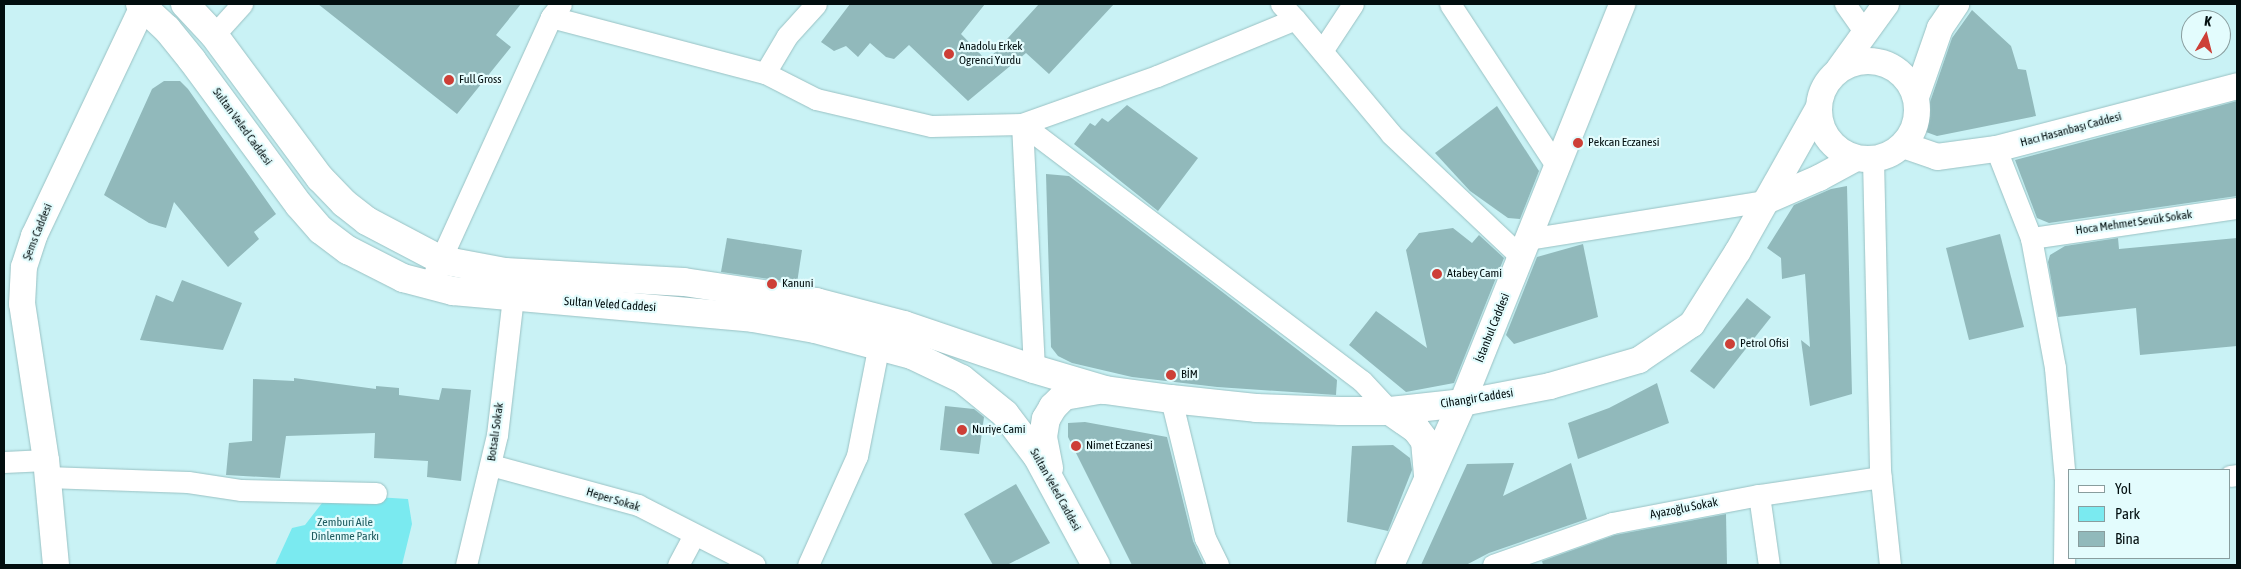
<!DOCTYPE html>
<html>
<head>
<meta charset="utf-8">
<style>
	body { margin:0 }
	#map { position:relative; width:2241px; height:569px; overflow:hidden; background:#c9f2f5; font-family:"Asap Condensed",sans-serif }
	div>[style] { position:absolute }
	[style*='--x'] { left:calc(var(--x)*1px); top:calc(var(--y)*1px); width:calc(var(--w)*1px); rotate:calc(var(--a)*1deg) }
	.green>* { inset:0; background:#7aeaf0 }
	.building>* { inset:0; background:#91b9bb }
	.roads { filter:drop-shadow(0 0 1px #99c1c3) drop-shadow(0 0 1px #99c1c3) }
	.minor>* { height:21px; margin:-10.5px; padding:0 10.5px; transform-origin:10.5px; border-radius:10.5px; background:#fff }
	.tertiary>* { height:26px; margin:-13px; padding:0 13px; transform-origin:13px; border-radius:13px; background:#fff }
	.tertiary>.ring { margin:-13px; padding:0; box-sizing:content-box; background:none; border:26px solid #fff; border-radius:50% }
	.secondary>* { height:28px; margin:-14px; padding:0 14px; transform-origin:14px; border-radius:14px; background:#fff }
	.dots>* { width:14px; height:14px; translate:-50% -50%; box-sizing:border-box; border:2px solid #e3fcfd; border-radius:50% }
	span { translate:-50% -50%; white-space:nowrap; text-align:center; line-height:1.15; -webkit-text-stroke:4.5px #e3fcfd; paint-order:stroke }
	.poi-label { font-size:12px; color:#020e0f }
	.left { translate:0 -50%; text-align:left }
	.street-label { font-size:12px; color:#020e0f }
	.park-label { font-size:12px; color:#1d5a5e }
	.frame { position:absolute; inset:0; border:5px solid #020e0f; pointer-events:none }
	.legend { position:absolute; left:2068px; top:469px; width:162px; height:90px; box-sizing:border-box; background:#e3fcfd; border:1px solid #899d9e; margin:0; padding:6px 9px; list-style:none; font-size:15px; color:#020e0f }
	.legend li { display:flex; align-items:center; gap:10px; height:25px }
	.legend b { width:25px; border:1px solid #899d9e }
	.north { position:absolute; left:2181px; top:10px; width:50px; height:50px; box-sizing:border-box; background:#e3fcfd; border:1px solid #899d9e; border-radius:50%; rotate:8deg; font-size:14px; font-weight:700; line-height:20px; text-align:center; color:#020e0f }
	.north::after { content:''; display:block; margin:auto; width:18px; height:22px; background:#cd3f37; clip-path:polygon(50% 0,100% 100%,50% 72%,0 100%) }
</style>
</head>
<body>
<div id="map">
	<div class="green">
		<div style="clip-path:polygon(329px 494px,408px 499px,412px 524px,402px 565px,275px 565px,292px 528px,305px 525px)"></div>
	</div>
	<div class="building">
		<div style="clip-path:polygon(318px 4px,521px 4px,496px 35px,511px 47px,457px 114px)"></div>
		<div style="clip-path:polygon(850px 4px,985px 4px,961px 34px,987px 61px,1039px 4px,1114px 4px,1049px 74px,1026px 53px,968px 101px,909px 45px,894px 59px,886px 57px,870px 43px,858px 57px,846px 46px,834px 51px,821px 42px)"></div>
		<div style="clip-path:polygon(1972px 10px,2011px 46px,2018px 69px,2026px 70px,2036px 116px,1937px 136px,1926px 132px,1921px 124px,1920px 111px,1930px 102px,1952px 38px)"></div>
		<div style="clip-path:polygon(164px 81px,180px 81px,188px 89px,276px 214px,254px 232px,259px 239px,228px 267px,174px 202px,166px 228px,149px 223px,104px 195px,152px 89px)"></div>
		<div style="clip-path:polygon(2237px 101px,2237px 196px,2049px 223px,2037px 218px,2015px 160px)"></div>
		<div style="clip-path:polygon(1127px 105px,1198px 158px,1158px 211px,1074px 144px,1090px 123px,1095px 126px,1102px 118px,1108px 122px)"></div>
		<div style="clip-path:polygon(1497px 106px,1539px 171px,1520px 219px,1508px 218px,1470px 191px,1435px 153px)"></div>
		<div style="clip-path:polygon(1046px 174px,1069px 176px,1212px 284px,1337px 380px,1336px 395px,1217px 387px,1132px 377px,1072px 363px,1058px 356px,1051px 347px)"></div>
		<div style="clip-path:polygon(1847px 186px,1852px 394px,1810px 406px,1801px 340px,1810px 347px,1805px 274px,1782px 279px,1781px 258px,1767px 248px,1794px 205px,1831px 189px)"></div>
		<div style="clip-path:polygon(1453px 228px,1472px 243px,1479px 235px,1504px 258px,1454px 383px,1406px 392px,1349px 345px,1376px 311px,1427px 348px,1406px 250px,1419px 233px)"></div>
		<div style="clip-path:polygon(2000px 234px,2024px 327px,1969px 340px,1946px 248px)"></div>
		<div style="clip-path:polygon(727px 238px,802px 250px,797px 283px,721px 272px)"></div>
		<div style="clip-path:polygon(2118px 238px,2119px 249px,2237px 238px,2237px 346px,2140px 355px,2136px 308px,2058px 317px,2048px 262px,2050px 255px,2065px 246px)"></div>
		<div style="clip-path:polygon(1583px 244px,1598px 317px,1514px 344px,1506px 335px,1537px 257px)"></div>
		<div style="clip-path:polygon(182px 280px,242px 303px,223px 350px,140px 340px,156px 295px,173px 302px)"></div>
		<div style="clip-path:polygon(1747px 298px,1771px 317px,1714px 389px,1690px 371px)"></div>
		<div style="clip-path:polygon(294px 378px,376px 389px,376px 386px,399px 388px,399px 395px,439px 400px,442px 388px,471px 390px,461px 481px,427px 477px,428px 461px,374px 458px,375px 433px,286px 436px,280px 478px,226px 475px,229px 443px,252px 441px,253px 379px,294px 381px)"></div>
		<div style="clip-path:polygon(1657px 383px,1669px 423px,1578px 459px,1568px 423px,1609px 408px)"></div>
		<div style="clip-path:polygon(945px 406px,974px 409px,984px 417px,979px 454px,940px 450px)"></div>
		<div style="clip-path:polygon(1085px 422px,1167px 437px,1193px 541px,1204px 565px,1132px 565px,1068px 437px,1068px 423px)"></div>
		<div style="clip-path:polygon(1393px 445px,1410px 458px,1412px 470px,1388px 531px,1347px 522px,1352px 446px)"></div>
		<div style="clip-path:polygon(1514px 463px,1503px 496px,1571px 463px,1587px 519px,1489px 553px,1466px 565px,1421px 565px,1467px 464px)"></div>
		<div style="clip-path:polygon(1016px 484px,1050px 543px,1007px 565px,993px 565px,964px 514px)"></div>
		<div style="clip-path:polygon(1726px 514px,1727px 565px,1543px 565px,1542px 561px,1615px 535px)"></div>
	</div>
	<div class="roads">
		<div class="minor">
			<div style="--x:1281;--y:4;--w:21;--a:47"></div>
			<div style="--x:1450;--y:4;--w:195;--a:56.7"></div>
			<div style="--x:1845;--y:4;--w:35;--a:55"></div>
			<div style="--x:551;--y:17;--w:221;--a:14.7"></div>
			<div style="--x:765;--y:73;--w:43;--a:-59.3"></div>
			<div style="--x:787;--y:36;--w:43;--a:-47.8"></div>
			<div style="--x:214;--y:35;--w:42;--a:-47.9"></div>
			<div style="--x:1322;--y:51;--w:56;--a:-56.6"></div>
			<div style="--x:765;--y:73;--w:57;--a:27"></div>
			<div style="--x:816;--y:99;--w:118;--a:13.2"></div>
			<div style="--x:931;--y:126;--w:91;--a:-1.3"></div>
			<div style="--x:1022;--y:124;--w:143;--a:-19.6"></div>
			<div style="--x:1157;--y:76;--w:149;--a:-22.4"></div>
			<div style="--x:1295;--y:19;--w:150;--a:50.1"></div>
			<div style="--x:1391;--y:134;--w:179;--a:43.4"></div>
			<div style="--x:1996;--y:149;--w:96;--a:68.5"></div>
			<div style="--x:2031;--y:238;--w:132;--a:79.5"></div>
			<div style="--x:2055;--y:368;--w:111;--a:84.9"></div>
			<div style="--x:2065;--y:479;--w:86;--a:90.7"></div>
			<div style="--x:1873;--y:159;--w:311;--a:88.7"></div>
			<div style="--x:1880;--y:470;--w:96;--a:84"></div>
			<div style="--x:2031;--y:238;--w:208;--a:-8.3"></div>
			<div style="--x:1528;--y:239;--w:241;--a:-9.1"></div>
			<div style="--x:434;--y:274;--w:282;--a:-65.5"></div>
			<div style="--x:551;--y:17;--w:16;--a:-52"></div>
			<div style="--x:1034;--y:369;--w:245;--a:-92.8"></div>
			<div style="--x:1022;--y:124;--w:426;--a:37.1"></div>
			<div style="--x:1362;--y:381;--w:41;--a:47"></div>
			<div style="--x:1171;--y:399;--w:143;--a:76.3"></div>
			<div style="--x:1205;--y:538;--w:30;--a:64"></div>
			<div style="--x:4;--y:462;--w:42;--a:-2.7"></div>
			<div style="--x:491;--y:465;--w:152;--a:15.2"></div>
			<div style="--x:638;--y:505;--w:131;--a:27.1"></div>
			<div style="--x:2230;--y:476;--w:7;--a:-8"></div>
			<div style="--x:47;--y:477;--w:141;--a:2"></div>
			<div style="--x:188;--y:482;--w:54;--a:8.6"></div>
			<div style="--x:241;--y:490;--w:135;--a:1.3"></div>
			<div style="--x:1759;--y:495;--w:71;--a:81.9"></div>
			<div style="--x:466;--y:565;--w:134;--a:-76.6"></div>
			<div style="--x:497;--y:435;--w:139;--a:-83.4"></div>
			<div style="--x:678;--y:565;--w:34;--a:-62"></div>
			<div style="--x:808;--y:565;--w:120;--a:-65.8"></div>
			<div style="--x:857;--y:456;--w:114;--a:-78.9"></div>
			<div style="--x:1493;--y:565;--w:126;--a:-19.4"></div>
			<div style="--x:1612;--y:523;--w:150;--a:-10.8"></div>
			<div style="--x:1759;--y:495;--w:123;--a:-8.4"></div>
		</div>
		<div class="tertiary">
			<div class="ring" style="left:1819px;top:61px;width:72px;height:72px"></div>
			<div style="--x:1839;--y:69;--w:80;--a:-54.1"></div>
			<div style="--x:1916;--y:97;--w:73;--a:-70.8"></div>
			<div style="--x:1940;--y:28;--w:29;--a:-56"></div>
			<div style="--x:1903;--y:145;--w:36;--a:19"></div>
			<div style="--x:1937;--y:157;--w:60;--a:-7.7"></div>
			<div style="--x:1996;--y:149;--w:249;--a:-14.6"></div>
			<div style="--x:1766;--y:201;--w:58;--a:-23.5"></div>
			<div style="--x:1819;--y:178;--w:42;--a:-28.4"></div>
			<div style="--x:1462;--y:403;--w:90;--a:-10.9"></div>
			<div style="--x:1550;--y:386;--w:93;--a:-16.3"></div>
			<div style="--x:1639;--y:360;--w:64;--a:-34.2"></div>
			<div style="--x:1692;--y:324;--w:86;--a:-57.8"></div>
			<div style="--x:1738;--y:251;--w:163;--a:-60.6"></div>
			<div style="--x:1462;--y:403;--w:430;--a:-68.1"></div>
			<div style="--x:56;--y:565;--w:105;--a:-95.4"></div>
			<div style="--x:46;--y:460;--w:158;--a:-98.7"></div>
			<div style="--x:22;--y:304;--w:37;--a:-87"></div>
			<div style="--x:24;--y:267;--w:33;--a:-72"></div>
			<div style="--x:34;--y:236;--w:255;--a:-64.6"></div>
		</div>
		<div class="secondary">
			<div style="--x:140;--y:4;--w:37;--a:43"></div>
			<div style="--x:167;--y:29;--w:40;--a:51"></div>
			<div style="--x:192;--y:60;--w:180;--a:53.6"></div>
			<div style="--x:299;--y:205;--w:33;--a:49"></div>
			<div style="--x:321;--y:230;--w:34;--a:37"></div>
			<div style="--x:348;--y:250;--w:62;--a:27"></div>
			<div style="--x:403;--y:278;--w:52;--a:14.6"></div>
			<div style="--x:453;--y:291;--w:301;--a:5.1"></div>
			<div style="--x:753;--y:318;--w:63;--a:10.1"></div>
			<div style="--x:815;--y:329;--w:100;--a:15"></div>
			<div style="--x:912;--y:355;--w:55;--a:25.6"></div>
			<div style="--x:962;--y:379;--w:55;--a:39.1"></div>
			<div style="--x:1005;--y:414;--w:53;--a:52.7"></div>
			<div style="--x:1037;--y:456;--w:124;--a:61.6"></div>
			<div style="--x:185;--y:4;--w:42;--a:46.9"></div>
			<div style="--x:214;--y:35;--w:178;--a:53.5"></div>
			<div style="--x:320;--y:178;--w:35;--a:46"></div>
			<div style="--x:344;--y:203;--w:29;--a:38"></div>
			<div style="--x:367;--y:221;--w:84;--a:27.8"></div>
			<div style="--x:441;--y:260;--w:65;--a:10.6"></div>
			<div style="--x:505;--y:272;--w:179;--a:3.2"></div>
			<div style="--x:684;--y:282;--w:134;--a:8.6"></div>
			<div style="--x:816;--y:302;--w:91;--a:14.6"></div>
			<div style="--x:904;--y:325;--w:137;--a:18.7"></div>
			<div style="--x:1034;--y:369;--w:74;--a:16.5"></div>
			<div style="--x:1105;--y:390;--w:67;--a:7.8"></div>
			<div style="--x:1171;--y:399;--w:85;--a:6"></div>
			<div style="--x:1256;--y:408;--w:84;--a:2"></div>
			<div style="--x:1340;--y:411;--w:50;--a:0"></div>
			<div style="--x:1390;--y:411;--w:72;--a:-6.3"></div>
			<div style="--x:1390;--y:411;--w:32;--a:35"></div>
			<div style="--x:1416;--y:429;--w:15;--a:53"></div>
			<div style="--x:1425;--y:441;--w:35;--a:85"></div>
			<div style="--x:1049;--y:468;--w:32;--a:-101"></div>
			<div style="--x:1043;--y:437;--w:18;--a:-81"></div>
			<div style="--x:1046;--y:419;--w:14;--a:-60"></div>
			<div style="--x:1053;--y:407;--w:16;--a:-45"></div>
			<div style="--x:1064;--y:396;--w:35;--a:-10"></div>
			<div style="--x:1390;--y:565;--w:177;--a:-66"></div>
		</div>
	</div>
	<div class="dots">
		<div style="left:949px;top:54px;background:#cd3f37"></div>
		<div style="left:449px;top:80px;background:#cd3f37"></div>
		<div style="left:1578px;top:143px;background:#cd3f37"></div>
		<div style="left:1437px;top:274px;background:#cd3f37"></div>
		<div style="left:772px;top:284px;background:#cd3f37"></div>
		<div style="left:1730px;top:344px;background:#cd3f37"></div>
		<div style="left:1171px;top:375px;background:#cd3f37"></div>
		<div style="left:962px;top:430px;background:#cd3f37"></div>
		<div style="left:1076px;top:446px;background:#cd3f37"></div>
	</div>
	<div class="poi-label">
		<span class="left" style="left:959px;top:54px">Anadolu Erkek<br>Ogrenci Yurdu</span>
		<span class="left" style="left:459px;top:80px">Full Gross</span>
		<span class="left" style="left:1588px;top:143px">Pekcan Eczanesi</span>
		<span class="left" style="left:1447px;top:274px">Atabey Cami</span>
		<span class="left" style="left:782px;top:284px">Kanuni</span>
		<span class="left" style="left:1740px;top:344px">Petrol Ofisi</span>
		<span class="left" style="left:1181px;top:375px">BİM</span>
		<span class="left" style="left:972px;top:430px">Nuriye Cami</span>
		<span class="left" style="left:1086px;top:446px">Nimet Eczanesi</span>
	</div>
	<div class="street-label">
		<span style="left:242px;top:127px;rotate:54deg">Sultan Veled Caddesi</span>
		<span style="left:2071px;top:130px;rotate:-15deg">Hacı Hasanbaşı Caddesi</span>
		<span style="left:2134px;top:223px;rotate:-8deg">Hoca Mehmet Sevük Sokak</span>
		<span style="left:38px;top:232px;rotate:-68deg">Şems Caddesi</span>
		<span style="left:610px;top:305px;rotate:4deg">Sultan Veled Caddesi</span>
		<span style="left:1493px;top:328px;rotate:-68deg">İstanbul Caddesi</span>
		<span style="left:1477px;top:399px;rotate:-9deg">Cihangir Caddesi</span>
		<span style="left:496px;top:432px;rotate:-82deg">Botsalı Sokak</span>
		<span style="left:1055px;top:490px;rotate:61deg">Sultan Veled Caddesi</span>
		<span style="left:613px;top:500px;rotate:17deg">Heper Sokak</span>
		<span style="left:1684px;top:509px;rotate:-11deg">Ayazoğlu Sokak</span>
	</div>
	<div class="park-label">
		<span style="left:345px;top:530px">Zemburi Aile<br>Dinlenme Parkı</span>
	</div>
	<div class="frame"></div>
	<ul class="legend">
	<li><b style="height:6px;background:#fff"></b>Yol</li>
	<li><b style="height:14px;background:#7aeaf0"></b>Park</li>
	<li><b style="height:14px;background:#91b9bb"></b>Bina</li>
	</ul>
	<div class="north">K</div>
</div>
</body>
</html>
